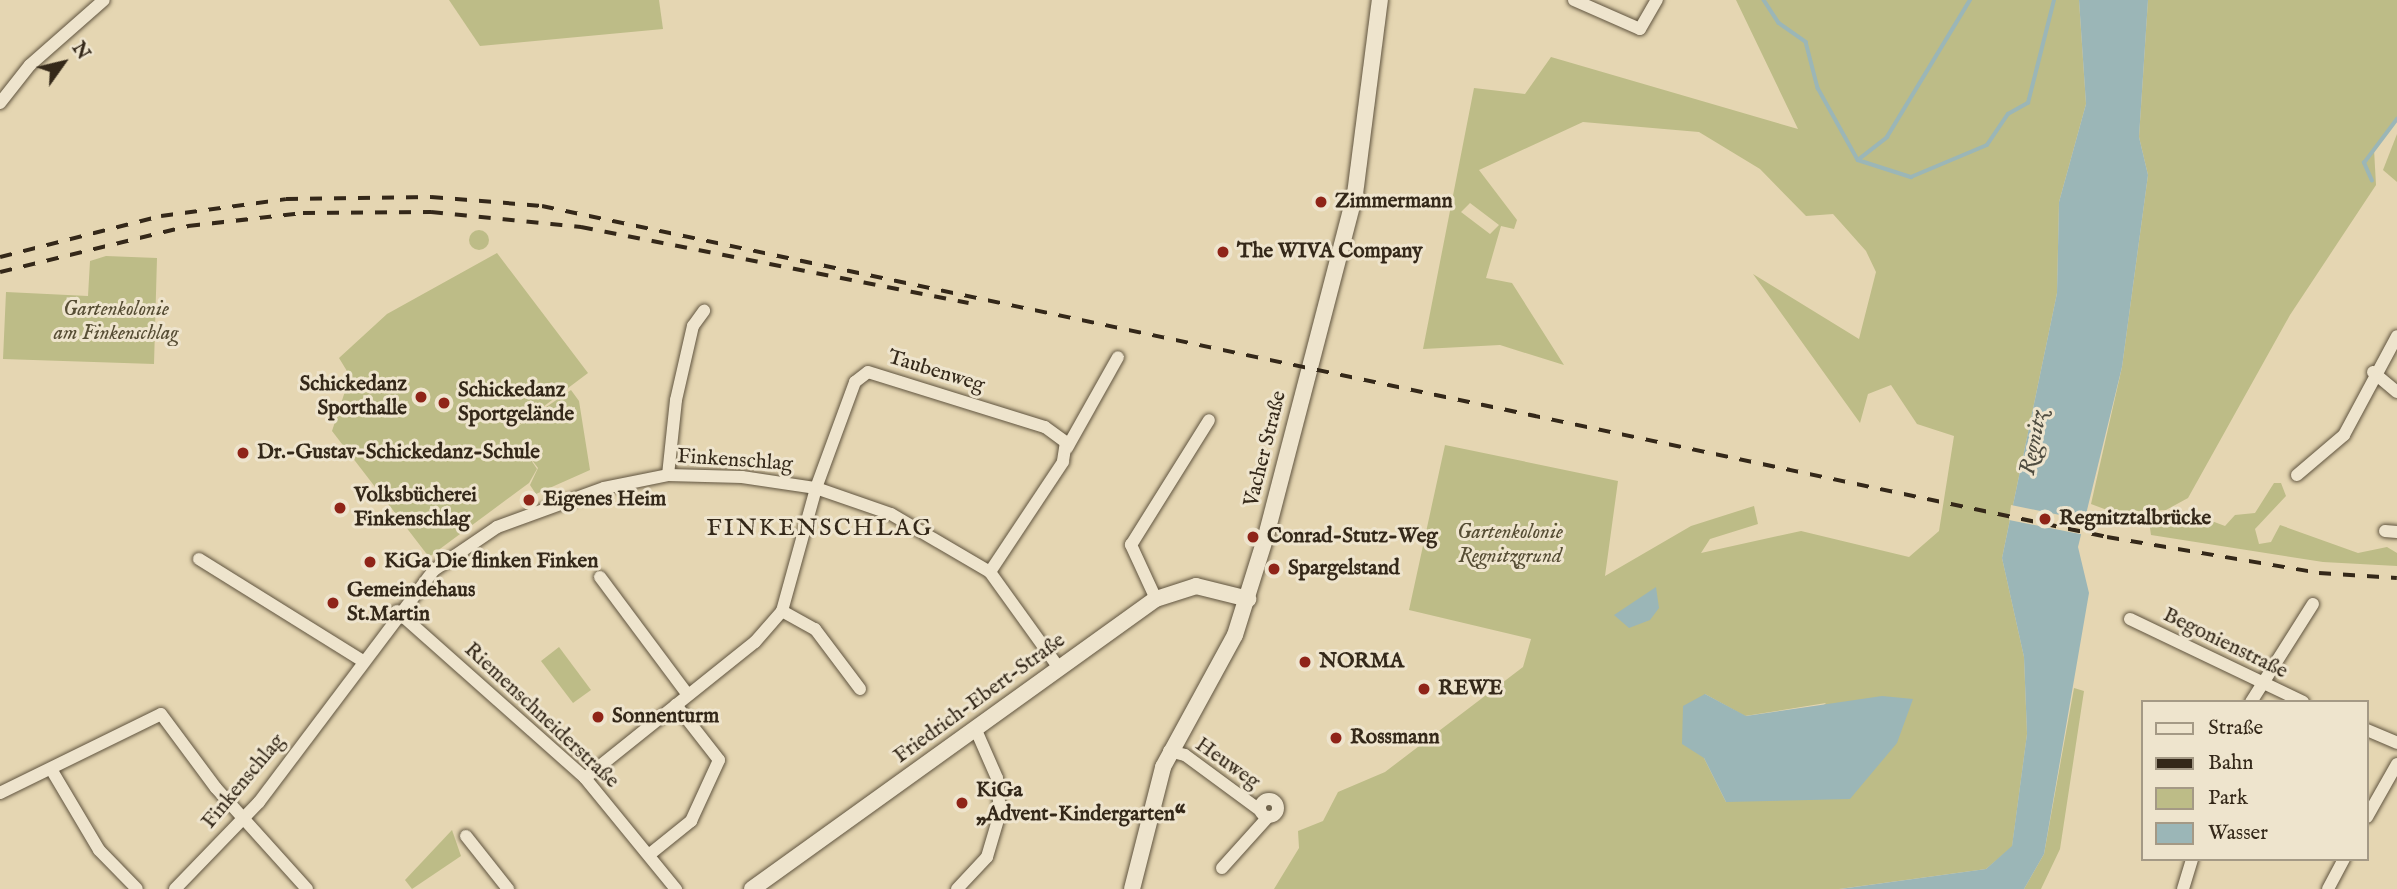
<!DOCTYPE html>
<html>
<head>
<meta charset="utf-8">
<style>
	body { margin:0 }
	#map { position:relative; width:2397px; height:889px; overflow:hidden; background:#e5d6b2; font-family:"IM FELL English",serif }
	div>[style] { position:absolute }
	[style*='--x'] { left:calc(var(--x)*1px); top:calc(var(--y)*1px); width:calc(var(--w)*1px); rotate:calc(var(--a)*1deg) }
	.green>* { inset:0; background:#bdbc87 }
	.round { border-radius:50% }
	.water>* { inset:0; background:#9bb6b7 }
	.pier>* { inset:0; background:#e5d6b2 }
	.stream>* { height:3.5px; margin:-1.75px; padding:0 1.75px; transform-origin:1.75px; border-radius:1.75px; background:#9bb6b7 }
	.roads { filter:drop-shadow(0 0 2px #60543f) drop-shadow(0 0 2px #60543f) }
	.minor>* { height:12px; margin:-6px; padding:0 6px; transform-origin:6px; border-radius:6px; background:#eee4cd }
	.minor>.ring { margin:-6px; padding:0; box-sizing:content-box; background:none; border:12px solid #eee4cd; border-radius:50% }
	.tertiary>* { height:16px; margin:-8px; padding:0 8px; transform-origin:8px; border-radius:8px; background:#eee4cd }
	.rail>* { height:3.5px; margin-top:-1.75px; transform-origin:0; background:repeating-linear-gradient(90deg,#342819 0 12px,transparent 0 24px) }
	.dots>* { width:19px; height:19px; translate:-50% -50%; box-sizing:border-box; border:4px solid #eee4cd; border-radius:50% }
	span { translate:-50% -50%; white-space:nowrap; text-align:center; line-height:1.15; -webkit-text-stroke:6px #eee4cd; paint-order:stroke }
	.poi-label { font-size:21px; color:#342819; font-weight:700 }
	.left { translate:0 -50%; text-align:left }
	.right { translate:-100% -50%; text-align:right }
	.park-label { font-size:21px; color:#564d34; font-style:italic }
	.street-label { font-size:21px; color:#342819 }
	.water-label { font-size:23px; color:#4e4c40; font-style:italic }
	.quarter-label { font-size:24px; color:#342819; letter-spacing:2px }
	.legend { position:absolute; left:2141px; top:700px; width:228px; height:161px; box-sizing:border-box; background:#eee4cd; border:2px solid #a49985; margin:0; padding:9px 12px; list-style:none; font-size:21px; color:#342819 }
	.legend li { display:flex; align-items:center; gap:14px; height:35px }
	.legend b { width:35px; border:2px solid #a49985 }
	.north { position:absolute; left:28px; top:28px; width:70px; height:70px; -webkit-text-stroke:5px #eee4cd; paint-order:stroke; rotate:56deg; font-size:19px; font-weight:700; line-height:28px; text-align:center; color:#342819 }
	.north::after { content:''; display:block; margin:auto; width:24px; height:32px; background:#342819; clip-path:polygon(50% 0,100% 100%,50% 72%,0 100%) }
</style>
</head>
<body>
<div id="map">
	<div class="green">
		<div style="clip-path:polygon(449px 0,659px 0,663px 29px,480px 46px)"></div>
		<div style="clip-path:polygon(evenodd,1736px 0,2079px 0,2086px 104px,2059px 202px,2057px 293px,2002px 558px,2024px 657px,2027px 734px,2012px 847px,1986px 869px,1839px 889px,1274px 889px,1299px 848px,1298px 831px,1323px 821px,1338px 792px,1385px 772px,1523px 667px,1531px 639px,1409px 610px,1445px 445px,1618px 481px,1605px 576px,1691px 526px,1754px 506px,1758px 524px,1710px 539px,1701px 553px,1801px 531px,1909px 557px,1939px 531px,1954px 436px,1917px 424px,1891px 385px,1868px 394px,1860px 423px,1753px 274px,1859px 339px,1876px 272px,1866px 251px,1833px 214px,1806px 216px,1760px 169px,1699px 132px,1583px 122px,1479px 170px,1517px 220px,1514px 229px,1501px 226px,1486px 278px,1512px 283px,1564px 365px,1500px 345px,1423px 349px,1474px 88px,1525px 94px,1551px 57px,1798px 129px,1736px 0,1470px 203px,1499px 225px,1490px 234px,1461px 212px,1470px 203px,1736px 0,1705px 694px,1745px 716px,1826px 703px,1726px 802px,1704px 758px,1705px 694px)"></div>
		<div style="clip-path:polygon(2148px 0,2397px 0,2397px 118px,2374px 149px,2376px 185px,2290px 315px,2188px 498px,2166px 510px,2115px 513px,2091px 504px,2122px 367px,2148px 175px,2139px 137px)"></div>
		<div style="clip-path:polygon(2397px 134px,2397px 182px,2383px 170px)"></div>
		<div class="round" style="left:469px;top:230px;width:20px;height:20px"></div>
		<div style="clip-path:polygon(497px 253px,588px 373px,511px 431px,571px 390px,579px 401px,590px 470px,536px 494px,530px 485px,538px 468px,525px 451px,537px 469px,529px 483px,429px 557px,332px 431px,350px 376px,339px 358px,387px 314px)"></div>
		<div style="clip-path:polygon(106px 256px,157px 258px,154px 364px,3px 359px,6px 292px,88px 296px,90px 261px)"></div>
		<div style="clip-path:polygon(2274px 483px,2281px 483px,2286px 496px,2255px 529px,2259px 544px,2271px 542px,2280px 525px,2358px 553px,2387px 547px,2397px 553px,2397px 566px,2323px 562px,2151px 535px,2149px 521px,2158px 514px,2182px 523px,2201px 517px,2225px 526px,2235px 515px,2255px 513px)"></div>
		<div style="clip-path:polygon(559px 647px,591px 690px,573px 703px,541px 661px)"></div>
		<div style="clip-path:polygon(2074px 688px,2084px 691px,2060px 849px,2041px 889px,2024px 889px,2044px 854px)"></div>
		<div style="clip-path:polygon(452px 830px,461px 856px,412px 889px,405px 880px)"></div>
	</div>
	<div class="water">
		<div style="clip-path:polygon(2079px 0,2148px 0,2139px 137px,2148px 175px,2122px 367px,2078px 547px,2089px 593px,2044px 854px,2024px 889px,1840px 889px,1986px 869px,2012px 846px,2027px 734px,2024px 657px,2002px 558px,2057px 293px,2059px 202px,2086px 104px)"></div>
		<div style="clip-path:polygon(1656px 587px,1659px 608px,1650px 620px,1629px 628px,1614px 615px)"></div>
		<div style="clip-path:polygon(1705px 694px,1746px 716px,1882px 696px,1913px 699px,1897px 743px,1850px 799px,1726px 802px,1704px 758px,1682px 744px,1683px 706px)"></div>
	</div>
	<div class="pier">
		<div style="clip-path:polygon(2011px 505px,2089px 521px,2085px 535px,2009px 520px)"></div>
	</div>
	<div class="stream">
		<div style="--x:1764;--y:0;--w:27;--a:57"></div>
		<div style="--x:1779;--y:23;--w:33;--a:35"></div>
		<div style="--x:1806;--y:42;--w:48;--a:75.4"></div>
		<div style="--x:1818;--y:88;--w:82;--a:60.9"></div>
		<div style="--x:1858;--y:160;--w:56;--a:17.8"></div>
		<div style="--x:1911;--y:177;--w:82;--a:-22.8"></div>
		<div style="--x:1987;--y:145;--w:37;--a:-56"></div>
		<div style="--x:2008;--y:114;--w:23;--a:-29"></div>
		<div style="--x:2028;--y:103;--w:106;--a:-75.8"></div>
		<div style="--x:1858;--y:160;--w:37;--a:-38"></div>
		<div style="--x:1887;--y:137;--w:160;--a:-58.8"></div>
		<div style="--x:2372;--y:181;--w:20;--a:-114"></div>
		<div style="--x:2364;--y:163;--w:55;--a:-53.1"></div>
	</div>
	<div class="roads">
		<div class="minor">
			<div style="--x:1574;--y:0;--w:72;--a:23.7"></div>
			<div style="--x:1640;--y:29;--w:34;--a:-60"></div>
			<div style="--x:0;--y:103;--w:48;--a:-51.7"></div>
			<div style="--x:30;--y:65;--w:98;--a:-41.3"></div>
			<div style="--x:2373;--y:372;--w:31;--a:40"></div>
			<div style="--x:1067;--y:448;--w:104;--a:-60.7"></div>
			<div style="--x:668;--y:475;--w:75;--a:-83.9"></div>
			<div style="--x:676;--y:400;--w:76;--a:-77.1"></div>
			<div style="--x:693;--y:326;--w:19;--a:-54"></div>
			<div style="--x:2297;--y:475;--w:62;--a:-40.4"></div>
			<div style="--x:2344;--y:435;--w:112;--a:-61.8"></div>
			<div style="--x:2385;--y:531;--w:12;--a:5"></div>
			<div style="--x:199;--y:559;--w:191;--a:31.9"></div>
			<div style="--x:600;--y:577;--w:147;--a:53.3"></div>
			<div style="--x:1156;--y:599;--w:60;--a:-114.8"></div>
			<div style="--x:1131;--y:545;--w:147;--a:-58"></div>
			<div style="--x:397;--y:611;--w:251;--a:41.6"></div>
			<div style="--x:585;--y:778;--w:144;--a:50.7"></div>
			<div style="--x:782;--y:611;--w:38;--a:29"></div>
			<div style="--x:815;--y:629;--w:75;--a:53.1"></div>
			<div style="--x:2130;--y:619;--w:192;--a:25.6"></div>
			<div style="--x:2251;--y:702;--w:116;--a:-57.7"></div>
			<div style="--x:2367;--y:730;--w:33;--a:23"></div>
			<div style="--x:1169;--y:751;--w:16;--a:14"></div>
			<div style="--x:1185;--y:755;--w:94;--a:36.4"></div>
			<div style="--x:51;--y:769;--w:94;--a:59.3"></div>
			<div style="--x:99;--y:850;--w:54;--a:45.7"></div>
			<div style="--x:585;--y:778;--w:218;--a:-38.7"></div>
			<div style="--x:755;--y:642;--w:41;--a:-48.9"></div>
			<div style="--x:782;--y:611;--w:128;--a:-74.5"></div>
			<div style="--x:816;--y:488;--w:113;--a:-69.8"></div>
			<div style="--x:855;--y:382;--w:16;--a:-38"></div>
			<div style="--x:868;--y:372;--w:185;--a:17.3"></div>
			<div style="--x:1045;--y:427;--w:26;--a:36"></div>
			<div style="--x:1066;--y:442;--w:20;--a:99"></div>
			<div style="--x:1063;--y:462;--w:132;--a:123.6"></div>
			<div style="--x:0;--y:793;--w:179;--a:-26.1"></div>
			<div style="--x:161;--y:714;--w:92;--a:53.4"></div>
			<div style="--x:216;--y:788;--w:136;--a:48"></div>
			<div class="ring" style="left:1260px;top:799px;width:6px;height:6px"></div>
			<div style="--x:2367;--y:817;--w:61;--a:-60.5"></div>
			<div style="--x:466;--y:836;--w:68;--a:51.6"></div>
			<div style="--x:650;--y:854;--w:53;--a:-38.8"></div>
			<div style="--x:691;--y:821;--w:67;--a:-65.3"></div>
			<div style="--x:719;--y:760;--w:70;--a:-128"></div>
			<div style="--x:1222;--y:868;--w:69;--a:-48"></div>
			<div style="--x:175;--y:889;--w:121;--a:-46"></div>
			<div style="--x:259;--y:802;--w:291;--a:-53"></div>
			<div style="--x:434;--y:570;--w:76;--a:-34.3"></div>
			<div style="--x:497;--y:527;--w:114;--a:-20"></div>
			<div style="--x:604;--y:488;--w:65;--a:-11.5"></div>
			<div style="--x:668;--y:475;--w:74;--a:1.5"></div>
			<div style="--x:742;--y:477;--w:75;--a:8.5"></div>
			<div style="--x:816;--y:488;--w:79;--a:19.1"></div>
			<div style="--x:891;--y:514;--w:115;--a:30.4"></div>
			<div style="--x:990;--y:572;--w:118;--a:54.3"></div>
			<div style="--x:957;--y:889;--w:44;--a:-46.8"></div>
			<div style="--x:987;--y:857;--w:46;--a:-73.5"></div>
			<div style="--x:1000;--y:813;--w:35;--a:-95"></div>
			<div style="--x:997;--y:778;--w:55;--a:-113.7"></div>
			<div style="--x:2183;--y:889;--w:31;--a:-73"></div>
			<div style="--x:2328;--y:889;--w:34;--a:-62"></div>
		</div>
		<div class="tertiary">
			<div style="--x:752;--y:889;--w:497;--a:-35.7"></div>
			<div style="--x:1156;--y:599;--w:42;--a:-18"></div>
			<div style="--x:1196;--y:586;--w:54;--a:14"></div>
			<div style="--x:1132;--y:889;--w:126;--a:-75.7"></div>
			<div style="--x:1163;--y:767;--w:150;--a:-61.4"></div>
			<div style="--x:1235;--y:635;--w:104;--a:-72.6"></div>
			<div style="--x:1266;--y:536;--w:353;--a:-75.4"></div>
			<div style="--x:1355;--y:194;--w:196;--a:-82.7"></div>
		</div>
	</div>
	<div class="rail">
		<div style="--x:0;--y:257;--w:166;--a:-14.3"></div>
		<div style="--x:161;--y:216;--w:126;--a:-7.7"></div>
		<div style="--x:286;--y:199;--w:145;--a:-0.8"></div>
		<div style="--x:431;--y:197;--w:111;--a:4.6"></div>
		<div style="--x:542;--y:206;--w:1600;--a:11.94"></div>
		<div style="--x:2107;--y:537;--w:215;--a:9.6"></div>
		<div style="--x:2319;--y:573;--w:78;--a:3.7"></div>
		<div style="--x:0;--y:272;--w:194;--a:-13.7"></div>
		<div style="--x:188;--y:226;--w:116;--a:-6.4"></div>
		<div style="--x:303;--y:213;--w:128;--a:-0.4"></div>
		<div style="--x:431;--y:212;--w:151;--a:5.7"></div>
		<div style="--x:581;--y:227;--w:395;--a:11.1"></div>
	</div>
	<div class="dots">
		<div style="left:1321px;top:202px;background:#8f2418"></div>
		<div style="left:1223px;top:252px;background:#8f2418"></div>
		<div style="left:421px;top:397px;background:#8f2418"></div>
		<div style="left:444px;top:403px;background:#8f2418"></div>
		<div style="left:243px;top:453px;background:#8f2418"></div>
		<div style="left:529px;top:500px;background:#8f2418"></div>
		<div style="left:340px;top:508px;background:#8f2418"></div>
		<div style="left:2045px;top:519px;background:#8f2418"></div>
		<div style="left:1253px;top:537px;background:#8f2418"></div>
		<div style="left:370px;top:562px;background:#8f2418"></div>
		<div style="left:1274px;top:569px;background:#8f2418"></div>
		<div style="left:333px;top:603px;background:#8f2418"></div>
		<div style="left:1305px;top:662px;background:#8f2418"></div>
		<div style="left:1424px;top:689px;background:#8f2418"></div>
		<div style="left:598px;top:717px;background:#8f2418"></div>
		<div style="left:1336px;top:738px;background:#8f2418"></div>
		<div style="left:962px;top:803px;background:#8f2418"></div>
	</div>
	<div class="poi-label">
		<span class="left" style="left:1335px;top:202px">Zimmermann</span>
		<span class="left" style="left:1237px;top:252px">The WIVA Company</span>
		<span class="right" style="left:407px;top:397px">Schickedanz<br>Sporthalle</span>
		<span class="left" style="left:458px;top:403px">Schickedanz<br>Sportgelände</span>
		<span class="left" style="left:257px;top:453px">Dr.-Gustav-Schickedanz-Schule</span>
		<span class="left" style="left:354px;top:508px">Volksbücherei<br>Finkenschlag</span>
		<span class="left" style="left:543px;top:500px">Eigenes Heim</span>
		<span class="left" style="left:2059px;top:519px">Regnitztalbrücke</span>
		<span class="left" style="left:1267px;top:537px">Conrad-Stutz-Weg</span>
		<span class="left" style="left:384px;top:562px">KiGa Die flinken Finken</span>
		<span class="left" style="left:1288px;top:569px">Spargelstand</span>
		<span class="left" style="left:347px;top:603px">Gemeindehaus<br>St.Martin</span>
		<span class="left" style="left:1319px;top:662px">NORMA</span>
		<span class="left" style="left:1438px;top:689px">REWE</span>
		<span class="left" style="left:612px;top:717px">Sonnenturm</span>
		<span class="left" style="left:1350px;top:738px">Rossmann</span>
		<span class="left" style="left:976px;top:803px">KiGa<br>„Advent-Kindergarten“</span>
	</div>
	<div class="park-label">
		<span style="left:116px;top:322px">Gartenkolonie<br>am Finkenschlag</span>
		<span style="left:1510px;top:545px">Gartenkolonie<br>Regnitzgrund</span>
	</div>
	<div class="street-label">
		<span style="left:936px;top:372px;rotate:17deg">Taubenweg</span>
		<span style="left:1266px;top:449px;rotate:-76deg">Vacher Straße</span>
		<span style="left:735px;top:461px;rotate:4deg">Finkenschlag</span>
		<span style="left:2225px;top:644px;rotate:26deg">Begonienstraße</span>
		<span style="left:980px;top:699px;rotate:-36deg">Friedrich-Ebert-Straße</span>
		<span style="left:541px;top:716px;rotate:43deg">Riemenschneiderstraße</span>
		<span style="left:1227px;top:764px;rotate:35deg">Heuweg</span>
		<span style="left:244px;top:782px;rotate:-50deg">Finkenschlag</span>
	</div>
	<div class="water-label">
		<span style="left:2034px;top:443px;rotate:-79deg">Regnitz</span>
	</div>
	<div class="quarter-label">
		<span style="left:820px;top:529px">FINKENSCHLAG</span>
	</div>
	<ul class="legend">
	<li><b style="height:9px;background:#eee4cd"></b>Straße</li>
	<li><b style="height:9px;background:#342819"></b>Bahn</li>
	<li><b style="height:19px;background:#bdbc87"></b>Park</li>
	<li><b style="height:19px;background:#9bb6b7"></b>Wasser</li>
	</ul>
	<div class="north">N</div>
</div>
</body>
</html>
